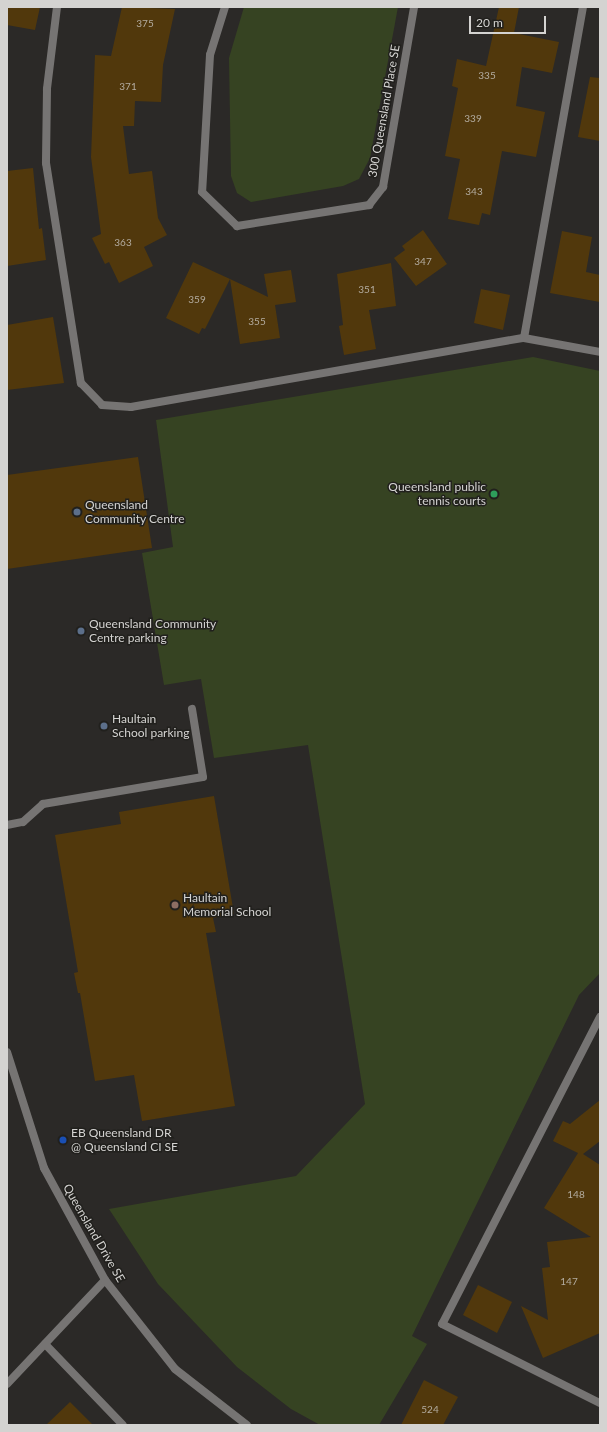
<!DOCTYPE html>
<html>
<head>
<meta charset="utf-8">
<style>
	body { margin:0 }
	#map { position:relative; width:607px; height:1432px; overflow:hidden; background:#2b2927; font-family:Lato,sans-serif }
	div>[style] { position:absolute }
	[style*='--x'] { left:calc(var(--x)*1px); top:calc(var(--y)*1px); width:calc(var(--w)*1px); rotate:calc(var(--a)*1deg) }
	.green>* { inset:0; background:#364322 }
	.building>* { inset:0; background:#51380c }
	.service>* { height:8px; margin:-4px; padding:0 4px; transform-origin:4px; border-radius:4px; background:#767473 }
	.minor>* { height:8px; margin:-4px; padding:0 4px; transform-origin:4px; border-radius:4px; background:#767473 }
	.tertiary>* { height:8px; margin:-4px; padding:0 4px; transform-origin:4px; border-radius:4px; background:#767473 }
	.dots>* { width:11px; height:11px; translate:-50% -50%; box-sizing:border-box; border:2px solid #21201d; border-radius:50% }
	span { translate:-50% -50%; white-space:nowrap; text-align:center; line-height:1.15; -webkit-text-stroke:3px #21201d; paint-order:stroke }
	.number-label { font-size:10px; color:#b3aca0 }
	.number-label span { -webkit-text-stroke-width:0 }
	.street-label { font-size:12px; color:#d4d3d1 }
	.poi-label { font-size:12px; color:#d4d3d1 }
	.right { translate:-100% -50%; text-align:right }
	.left { translate:0 -50%; text-align:left }
	.frame { position:absolute; inset:0; border:8px solid #d4d3d1; pointer-events:none }
	.scale { position:absolute; left:469px; top:16px; width:77px; height:18px; box-sizing:border-box; border:2px solid #d4d3d1; border-top:0; padding-left:5px; font-size:12px; line-height:14px; white-space:nowrap; color:#d4d3d1; -webkit-text-stroke:3px #21201d; paint-order:stroke }
</style>
</head>
<body>
<div id="map">
	<div class="green">
		<div style="clip-path:polygon(244px 7px,398px 7px,370px 158px,359px 179px,343px 186px,251px 202px,237px 193px,231px 176px,229px 58px)"></div>
		<div style="clip-path:polygon(533px 357px,600px 371px,600px 973px,579px 995px,412px 1336px,427px 1344px,379px 1425px,320px 1425px,291px 1409px,237px 1367px,158px 1284px,109px 1209px,296px 1176px,365px 1104px,308px 745px,214px 758px,201px 679px,164px 685px,142px 553px,173px 547px,156px 420px)"></div>
	</div>
	<div class="building">
		<div style="clip-path:polygon(7px 7px,40px 7px,35px 30px,7px 25px)"></div>
		<div style="clip-path:polygon(122px 7px,175px 9px,163px 65px,161px 102px,135px 101px,134px 126px,123px 126px,129px 174px,152px 171px,158px 218px,167px 235px,144px 247px,153px 266px,119px 283px,109px 262px,105px 264px,92px 238px,101px 234px,91px 157px,95px 55px,111px 56px)"></div>
		<div style="clip-path:polygon(499px 7px,519px 7px,514px 33px,559px 42px,552px 73px,522px 67px,516px 106px,545px 112px,536px 157px,502px 151px,490px 215px,482px 213px,479px 225px,448px 219px,460px 159px,445px 156px,458px 88px,452px 86px,457px 59px,486px 66px)"></div>
		<div style="clip-path:polygon(590px 77px,600px 78px,600px 141px,578px 137px)"></div>
		<div style="clip-path:polygon(33px 168px,39px 229px,42px 228px,46px 260px,7px 266px,7px 171px)"></div>
		<div style="clip-path:polygon(423px 230px,447px 264px,416px 286px,394px 258px,405px 250px,402px 246px)"></div>
		<div style="clip-path:polygon(562px 231px,592px 237px,586px 272px,600px 275px,600px 302px,550px 293px)"></div>
		<div style="clip-path:polygon(193px 262px,230px 279px,205px 329px,202px 328px,199px 334px,166px 318px)"></div>
		<div style="clip-path:polygon(391px 263px,396px 306px,369px 310px,376px 349px,344px 355px,339px 326px,343px 325px,337px 274px)"></div>
		<div style="clip-path:polygon(291px 270px,296px 302px,275px 305px,280px 338px,240px 344px,230px 279px,268px 297px,264px 274px)"></div>
		<div style="clip-path:polygon(481px 289px,510px 295px,503px 330px,474px 323px)"></div>
		<div style="clip-path:polygon(53px 317px,64px 383px,7px 390px,7px 325px)"></div>
		<div style="clip-path:polygon(138px 457px,152px 548px,7px 569px,7px 475px)"></div>
		<div style="clip-path:polygon(214px 796px,234px 914px,213px 918px,216px 932px,206px 933px,235px 1106px,142px 1121px,134px 1075px,95px 1081px,80px 993px,78px 993px,74px 973px,78px 972px,55px 835px,121px 824px,119px 812px)"></div>
		<div style="clip-path:polygon(600px 1100px,600px 1141px,583px 1154px,600px 1165px,600px 1333px,543px 1358px,521px 1306px,548px 1320px,542px 1268px,550px 1267px,547px 1242px,591px 1237px,544px 1208px,578px 1153px,553px 1141px,563px 1121px,570px 1124px)"></div>
		<div style="clip-path:polygon(478px 1285px,512px 1302px,497px 1333px,463px 1315px)"></div>
		<div style="clip-path:polygon(424px 1380px,458px 1397px,443px 1425px,401px 1425px)"></div>
		<div style="clip-path:polygon(70px 1402px,93px 1425px,46px 1425px)"></div>
	</div>
	<div class="service">
		<div style="--x:57;--y:7;--w:83;--a:97"></div>
		<div style="--x:47;--y:89;--w:74;--a:90.8"></div>
		<div style="--x:46;--y:163;--w:223;--a:81"></div>
		<div style="--x:81;--y:383;--w:30;--a:46"></div>
		<div style="--x:102;--y:405;--w:29;--a:4"></div>
		<div style="--x:131;--y:407;--w:399;--a:-10"></div>
		<div style="--x:524;--y:338;--w:77;--a:10.4"></div>
		<div style="--x:524;--y:338;--w:336;--a:-79.9"></div>
		<div style="--x:7;--y:825;--w:16;--a:-11"></div>
		<div style="--x:23;--y:822;--w:27;--a:-42"></div>
		<div style="--x:43;--y:804;--w:162;--a:-9.6"></div>
		<div style="--x:203;--y:777;--w:69;--a:-99.2"></div>
		<div style="--x:600;--y:1017;--w:345;--a:117.2"></div>
		<div style="--x:442;--y:1324;--w:177;--a:26.6"></div>
		<div style="--x:45;--y:1344;--w:112;--a:46.1"></div>
	</div>
	<div class="minor">
		<div style="--x:225;--y:7;--w:50;--a:107.4"></div>
		<div style="--x:210;--y:55;--w:137;--a:93.3"></div>
		<div style="--x:202;--y:192;--w:49;--a:44.2"></div>
		<div style="--x:237;--y:226;--w:134;--a:-9"></div>
		<div style="--x:369;--y:205;--w:23;--a:-52"></div>
		<div style="--x:383;--y:187;--w:183;--a:-80.2"></div>
		<div style="--x:7;--y:1384;--w:143;--a:-46.7"></div>
	</div>
	<div class="tertiary">
		<div style="--x:7;--y:1052;--w:122;--a:72.3"></div>
		<div style="--x:44;--y:1168;--w:128;--a:61.4"></div>
		<div style="--x:105;--y:1280;--w:113;--a:51.8"></div>
		<div style="--x:175;--y:1369;--w:91;--a:37.9"></div>
	</div>
	<div class="dots">
		<div style="left:494px;top:494px;background:#2e9e5b"></div>
		<div style="left:77px;top:512px;background:#5c6f8a"></div>
		<div style="left:81px;top:631px;background:#5c6f8a"></div>
		<div style="left:104px;top:726px;background:#5c6f8a"></div>
		<div style="left:175px;top:905px;background:#8d6e63"></div>
		<div style="left:63px;top:1140px;background:#1a4fb4"></div>
	</div>
	<div class="number-label">
		<span style="left:145px;top:24px">375</span>
		<span style="left:487px;top:76px">335</span>
		<span style="left:128px;top:87px">371</span>
		<span style="left:473px;top:119px">339</span>
		<span style="left:474px;top:192px">343</span>
		<span style="left:123px;top:243px">363</span>
		<span style="left:423px;top:262px">347</span>
		<span style="left:367px;top:290px">351</span>
		<span style="left:197px;top:300px">359</span>
		<span style="left:257px;top:322px">355</span>
		<span style="left:576px;top:1195px">148</span>
		<span style="left:569px;top:1282px">147</span>
		<span style="left:430px;top:1410px">524</span>
	</div>
	<div class="street-label">
		<span style="left:384px;top:111px;rotate:-80deg">300 Queensland Place SE</span>
		<span style="left:94px;top:1233px;rotate:60deg">Queensland Drive SE</span>
	</div>
	<div class="poi-label">
		<span class="right" style="left:486px;top:494px">Queensland public<br>tennis courts</span>
		<span class="left" style="left:85px;top:512px">Queensland<br>Community Centre</span>
		<span class="left" style="left:89px;top:631px">Queensland Community<br>Centre parking</span>
		<span class="left" style="left:112px;top:726px">Haultain<br>School parking</span>
		<span class="left" style="left:183px;top:905px">Haultain<br>Memorial School</span>
		<span class="left" style="left:71px;top:1140px">EB Queensland DR<br>@ Queensland CI SE</span>
	</div>
	<div class="frame"></div>
	<div class="scale">20 m</div>
</div>
</body>
</html>
